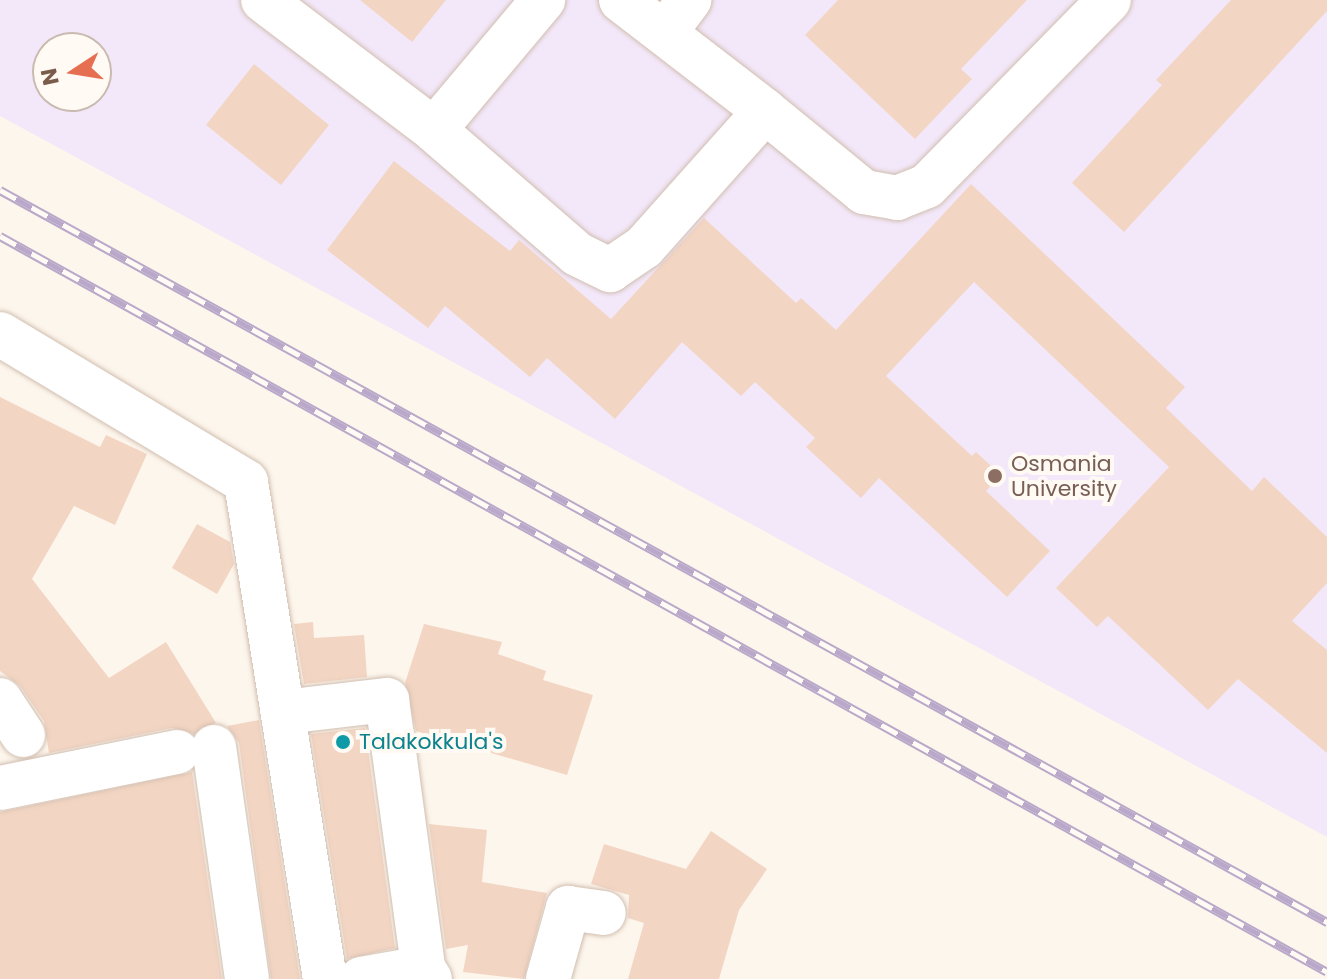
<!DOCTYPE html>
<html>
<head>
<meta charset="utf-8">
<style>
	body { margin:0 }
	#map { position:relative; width:1327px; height:979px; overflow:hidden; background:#fdf6ec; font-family:Poppins,sans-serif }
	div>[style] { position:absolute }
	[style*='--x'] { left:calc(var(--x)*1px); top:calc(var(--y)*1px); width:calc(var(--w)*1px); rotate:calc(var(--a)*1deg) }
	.education>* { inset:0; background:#f3e8fa }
	.building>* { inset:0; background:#f3d5c3 }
	.roads { filter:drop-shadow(0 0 2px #d1beb0) drop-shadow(0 0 2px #d1beb0) }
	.minor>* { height:44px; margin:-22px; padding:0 22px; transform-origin:22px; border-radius:22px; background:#fff }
	.rail>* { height:9px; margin-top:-4.5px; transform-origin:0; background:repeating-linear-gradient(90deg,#fffaf3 0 18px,#b9a8c9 0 36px); box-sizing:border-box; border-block:2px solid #b9a8c9 }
	.dots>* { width:22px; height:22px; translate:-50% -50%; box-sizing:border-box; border:4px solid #fffaf3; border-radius:50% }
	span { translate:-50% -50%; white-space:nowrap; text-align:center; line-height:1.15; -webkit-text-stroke:8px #fffaf3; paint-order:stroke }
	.education-label { font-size:22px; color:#785e54 }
	.left { translate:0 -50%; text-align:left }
	.culture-label { font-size:22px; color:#0d838f }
	.north { position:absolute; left:32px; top:32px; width:80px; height:80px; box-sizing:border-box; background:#fffaf3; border:2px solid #cabbb1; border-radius:50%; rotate:258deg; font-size:22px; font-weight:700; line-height:32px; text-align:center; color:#7a5c4d }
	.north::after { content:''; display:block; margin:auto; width:28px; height:36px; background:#e76f51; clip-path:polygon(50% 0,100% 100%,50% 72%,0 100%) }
</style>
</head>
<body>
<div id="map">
	<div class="education">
		<div style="clip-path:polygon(evenodd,0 0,1327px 0,1327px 837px,0 116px,0 0,48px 48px,96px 48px,96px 96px,48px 96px,48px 48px)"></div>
	</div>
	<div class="building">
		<div style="clip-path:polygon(360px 0,446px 0,412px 42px)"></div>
		<div style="clip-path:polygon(838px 0,1027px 0,961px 69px,972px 79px,915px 139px,805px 35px)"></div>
		<div style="clip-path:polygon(1231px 0,1327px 0,1327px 11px,1124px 232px,1072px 183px,1162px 85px,1156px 80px)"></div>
		<div style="clip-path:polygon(254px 64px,329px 125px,281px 185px,206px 125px)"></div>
		<div style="clip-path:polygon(394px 161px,510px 251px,519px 240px,611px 319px,704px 218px,796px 303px,801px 298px,836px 330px,971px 184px,1185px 387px,1166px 408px,1252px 491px,1264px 477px,1327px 537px,1327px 583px,1292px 621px,1327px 650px,1327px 753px,1238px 679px,1208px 710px,1108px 616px,1097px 627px,1056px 588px,1169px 467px,974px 282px,886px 376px,972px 456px,976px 452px,1001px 475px,986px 491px,1050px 551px,1007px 597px,879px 478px,861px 498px,806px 447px,815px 438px,755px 382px,741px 396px,682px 342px,615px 419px,547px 358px,530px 377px,445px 306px,428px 328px,327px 250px)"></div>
		<div style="clip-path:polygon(0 397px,100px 447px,106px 435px,147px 454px,115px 525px,74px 506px,32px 579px,109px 678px,166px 642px,216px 723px,194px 734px,172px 728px,49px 753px,44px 721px,20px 686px,0 671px)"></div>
		<div style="clip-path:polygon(197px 524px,230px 542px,234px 564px,217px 594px,172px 568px)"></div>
		<div style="clip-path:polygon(313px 622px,314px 638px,364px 635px,367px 677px,304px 684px,294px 624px)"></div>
		<div style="clip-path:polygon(424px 624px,502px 642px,498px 654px,546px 671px,543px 680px,593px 695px,567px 775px,416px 731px,405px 683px)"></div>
		<div style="clip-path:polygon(259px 720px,300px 979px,271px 979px,239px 743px,227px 726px)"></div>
		<div style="clip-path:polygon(365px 728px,395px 948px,347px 959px,311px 734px)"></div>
		<div style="clip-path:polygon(192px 772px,222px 979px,0 979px,0 812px)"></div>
		<div style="clip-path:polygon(429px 824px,487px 830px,482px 882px,547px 893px,524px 979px,463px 972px,468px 945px,446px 949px)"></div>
		<div style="clip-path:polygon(711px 831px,767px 869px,739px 910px,719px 979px,628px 979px,644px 923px,628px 918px,629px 895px,591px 884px,604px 844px,686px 869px)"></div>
	</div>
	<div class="roads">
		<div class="minor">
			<div style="--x:263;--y:0;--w:215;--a:37.2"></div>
			<div style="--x:434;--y:130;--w:189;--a:40.9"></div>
			<div style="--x:577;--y:254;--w:37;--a:26"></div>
			<div style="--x:610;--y:270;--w:41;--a:-34.1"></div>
			<div style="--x:644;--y:247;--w:182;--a:-48.3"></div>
			<div style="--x:765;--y:111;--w:128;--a:39.3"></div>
			<div style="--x:864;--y:192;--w:34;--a:10"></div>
			<div style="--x:897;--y:198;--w:32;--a:-22"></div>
			<div style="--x:927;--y:186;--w:260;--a:-45.6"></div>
			<div style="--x:621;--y:0;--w:182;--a:37.6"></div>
			<div style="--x:666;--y:31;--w:39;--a:-53"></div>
			<div style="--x:434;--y:130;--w:170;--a:-50"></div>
			<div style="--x:0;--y:334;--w:287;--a:31"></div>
			<div style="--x:246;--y:482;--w:503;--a:80.97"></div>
			<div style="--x:0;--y:700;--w:42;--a:56.7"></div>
			<div style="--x:283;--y:712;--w:105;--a:-6.6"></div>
			<div style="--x:387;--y:700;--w:270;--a:82.3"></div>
			<div style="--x:423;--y:968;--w:13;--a:58"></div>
			<div style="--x:214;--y:747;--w:234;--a:81.9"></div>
			<div style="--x:0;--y:788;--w:181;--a:-11.5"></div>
			<div style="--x:361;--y:979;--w:63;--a:-10.1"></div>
			<div style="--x:548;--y:979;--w:74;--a:-74.3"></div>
			<div style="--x:568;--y:908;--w:36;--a:8"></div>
		</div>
	</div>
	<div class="rail">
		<div style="--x:0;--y:190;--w:1516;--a:28.88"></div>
		<div style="--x:0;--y:236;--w:1517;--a:29.01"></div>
	</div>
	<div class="dots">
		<div style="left:995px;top:476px;background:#8d6e63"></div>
		<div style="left:343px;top:742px;background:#0f9aa8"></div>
	</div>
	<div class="education-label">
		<span class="left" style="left:1011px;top:476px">Osmania<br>University</span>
	</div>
	<div class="culture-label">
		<span class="left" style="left:359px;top:742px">Talakokkula's</span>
	</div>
	<div class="north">N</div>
</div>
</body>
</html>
